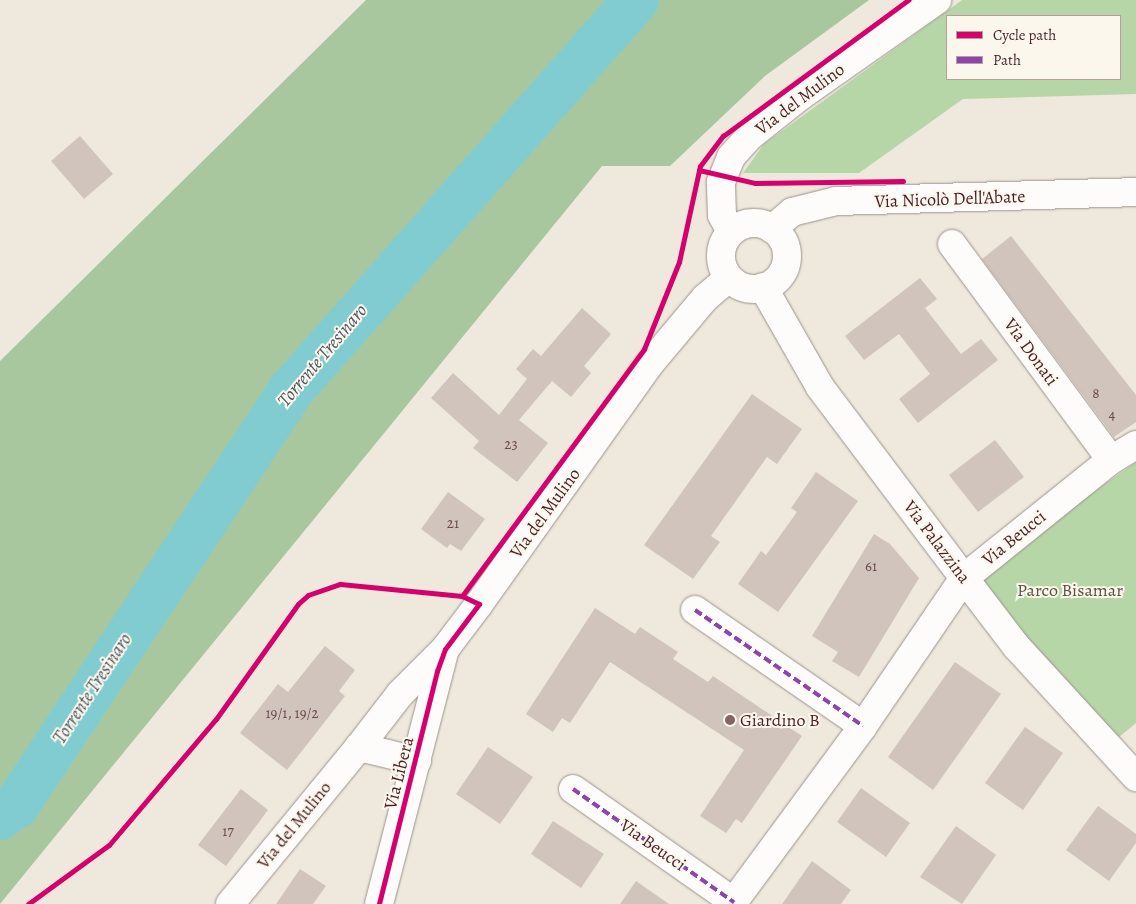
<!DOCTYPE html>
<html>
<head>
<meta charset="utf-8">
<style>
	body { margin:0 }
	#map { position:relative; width:1136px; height:904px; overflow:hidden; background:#efe9dd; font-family:Alegreya,serif }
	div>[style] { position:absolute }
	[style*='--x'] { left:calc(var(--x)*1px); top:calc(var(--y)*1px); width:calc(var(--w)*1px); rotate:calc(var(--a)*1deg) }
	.green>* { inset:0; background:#b7d6a8 }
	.forest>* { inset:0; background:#a9c79f }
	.river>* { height:46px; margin:-23px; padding:0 23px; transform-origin:23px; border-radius:23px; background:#81ccd0 }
	.building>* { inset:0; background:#d0c4bc }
	.roads { filter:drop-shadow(0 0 1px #9c928e) drop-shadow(0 0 1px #9c928e) }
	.minor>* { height:28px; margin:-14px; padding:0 14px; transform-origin:14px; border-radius:14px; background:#fdfcfa }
	.minor>.ring { margin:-14px; padding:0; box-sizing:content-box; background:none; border:28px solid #fdfcfa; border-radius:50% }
	.quiet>* { height:4px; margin-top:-2px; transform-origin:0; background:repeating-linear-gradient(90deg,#8e44ad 0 8px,transparent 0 12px) }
	.cycleway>* { height:5px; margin:-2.5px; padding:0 2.5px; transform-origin:2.5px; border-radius:2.5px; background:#d6006c }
	.dots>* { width:14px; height:14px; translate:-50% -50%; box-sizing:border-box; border:2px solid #fbf7ec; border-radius:50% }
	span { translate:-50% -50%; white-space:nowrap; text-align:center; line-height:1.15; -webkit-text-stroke:4px #fbf7ec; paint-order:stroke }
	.number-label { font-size:15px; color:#6c484f }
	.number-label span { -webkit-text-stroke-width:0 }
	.street-label { font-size:18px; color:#4a1f2b }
	.park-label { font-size:18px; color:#5d5144 }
	.poi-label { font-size:18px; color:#4a1f2b }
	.left { translate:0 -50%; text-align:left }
	.water-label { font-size:19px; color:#4d5763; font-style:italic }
	.legend { position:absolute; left:946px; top:15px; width:175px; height:65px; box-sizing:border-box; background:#fbf7ec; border:1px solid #b4a19f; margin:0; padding:6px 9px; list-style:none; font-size:15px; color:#4a1f2b }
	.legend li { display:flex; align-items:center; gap:10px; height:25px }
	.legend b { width:25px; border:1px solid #b4a19f }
</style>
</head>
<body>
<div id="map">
	<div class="green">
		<div style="clip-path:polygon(evenodd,962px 0,1136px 0,1136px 94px,963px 99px,859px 173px,743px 173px,764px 144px,962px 0,1120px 16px,1120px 79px,947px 79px,947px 16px,1120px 16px)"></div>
		<div style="clip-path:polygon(1136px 462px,1136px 723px,1113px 742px,972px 578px)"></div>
	</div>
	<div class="forest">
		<div style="clip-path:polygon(366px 0,869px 0,765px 76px,670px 166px,602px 166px,0 904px,0 361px)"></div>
	</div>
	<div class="river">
		<div style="--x:0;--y:817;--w:19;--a:-35"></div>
		<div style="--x:16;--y:806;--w:500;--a:-56.5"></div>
		<div style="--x:292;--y:389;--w:519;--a:-48.51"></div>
	</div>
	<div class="building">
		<div style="clip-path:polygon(80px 136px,113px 174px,84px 199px,51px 161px)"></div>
		<div style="clip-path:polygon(1011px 236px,1136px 395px,1136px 422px,1114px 437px,982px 259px)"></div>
		<div style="clip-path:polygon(920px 278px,937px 299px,925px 308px,961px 354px,981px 339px,998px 360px,918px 423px,899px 399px,930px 374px,899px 334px,864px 360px,845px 336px)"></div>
		<div style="clip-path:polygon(582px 308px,611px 334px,584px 366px,591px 373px,571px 397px,552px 381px,519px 420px,548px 443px,517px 482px,473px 448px,479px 441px,431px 398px,453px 373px,499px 415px,527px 379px,516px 369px,533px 349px,541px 356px)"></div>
		<div style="clip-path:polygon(752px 394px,802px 429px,777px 464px,767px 457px,711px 536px,720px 542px,693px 579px,644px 545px)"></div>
		<div style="clip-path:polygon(995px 440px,1024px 477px,978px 512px,949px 475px)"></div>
		<div style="clip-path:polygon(816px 472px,858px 501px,778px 612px,738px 584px,761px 551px,766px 555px,797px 512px,791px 508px)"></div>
		<div style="clip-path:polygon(448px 492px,485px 519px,461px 551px,450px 544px,447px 548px,421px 529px)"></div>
		<div style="clip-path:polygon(874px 534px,890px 544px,919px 578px,859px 677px,832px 661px,838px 652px,812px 636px)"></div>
		<div style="clip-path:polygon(595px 608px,635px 634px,640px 627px,678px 652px,673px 659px,708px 682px,713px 676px,802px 736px,742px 823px,736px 819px,726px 833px,700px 816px,744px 750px,610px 662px,570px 723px,562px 718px,553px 732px,526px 714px)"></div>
		<div style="clip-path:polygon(325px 646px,355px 670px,339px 691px,345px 696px,287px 770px,240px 733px,278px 684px,288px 692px)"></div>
		<div style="clip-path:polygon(955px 662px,1001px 694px,933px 790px,888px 757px)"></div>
		<div style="clip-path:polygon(1025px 727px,1063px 753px,1023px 810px,985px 783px)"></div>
		<div style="clip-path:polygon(488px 747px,533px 777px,500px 824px,456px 794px)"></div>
		<div style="clip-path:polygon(861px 788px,910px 823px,886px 857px,837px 822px)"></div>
		<div style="clip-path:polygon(241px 789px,268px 810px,226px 866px,198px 845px)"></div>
		<div style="clip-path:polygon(1098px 806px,1136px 834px,1136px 843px,1109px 881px,1066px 850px)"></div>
		<div style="clip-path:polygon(553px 821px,604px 854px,581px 888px,531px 854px)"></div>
		<div style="clip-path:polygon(956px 826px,996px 855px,962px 904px,920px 877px)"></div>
		<div style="clip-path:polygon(812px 861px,851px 890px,841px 904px,782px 904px)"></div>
		<div style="clip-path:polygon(300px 869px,326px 886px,313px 904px,276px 904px)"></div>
		<div style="clip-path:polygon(636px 881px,669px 904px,620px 904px)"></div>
	</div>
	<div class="roads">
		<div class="minor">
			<div class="ring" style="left:721px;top:223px;width:38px;height:38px"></div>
			<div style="--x:772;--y:229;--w:26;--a:-40"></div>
			<div style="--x:792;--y:212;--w:45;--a:-14"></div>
			<div style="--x:836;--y:201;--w:300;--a:-1.7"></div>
			<div style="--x:731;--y:232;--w:19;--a:-118"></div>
			<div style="--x:722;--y:215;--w:33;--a:-92"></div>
			<div style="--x:721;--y:182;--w:27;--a:-68"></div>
			<div style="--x:731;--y:157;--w:28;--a:-48"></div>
			<div style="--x:750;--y:136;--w:63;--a:-38.5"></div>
			<div style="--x:799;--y:97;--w:169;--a:-35.1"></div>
			<div style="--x:952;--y:244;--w:268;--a:53.6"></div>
			<div style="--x:763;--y:287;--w:115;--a:60.3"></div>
			<div style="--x:820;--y:387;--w:239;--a:53"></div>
			<div style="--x:964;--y:578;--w:86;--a:52.6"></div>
			<div style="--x:1016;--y:646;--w:178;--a:47.5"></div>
			<div style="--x:695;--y:610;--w:204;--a:34.6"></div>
			<div style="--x:417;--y:761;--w:60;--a:-166.4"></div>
			<div style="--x:359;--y:747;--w:67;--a:-52.3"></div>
			<div style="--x:400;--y:694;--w:64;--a:-45"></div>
			<div style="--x:445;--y:649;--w:56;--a:-52.9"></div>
			<div style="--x:479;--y:604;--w:292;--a:-54.6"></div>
			<div style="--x:648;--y:366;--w:89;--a:-50"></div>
			<div style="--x:705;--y:298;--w:31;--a:-40"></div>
			<div style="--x:573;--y:789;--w:197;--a:35.1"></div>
			<div style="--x:230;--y:904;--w:203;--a:-50.6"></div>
			<div style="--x:379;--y:904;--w:260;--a:-75.5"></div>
			<div style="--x:732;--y:904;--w:221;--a:-53.6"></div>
			<div style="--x:863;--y:726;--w:179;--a:-55.7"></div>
			<div style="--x:964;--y:578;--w:189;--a:-38.8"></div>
			<div style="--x:1111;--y:460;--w:29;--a:-31"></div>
		</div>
	</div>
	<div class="quiet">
		<div style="--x:695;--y:610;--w:204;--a:34.6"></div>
		<div style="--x:573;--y:789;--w:197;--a:35.1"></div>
	</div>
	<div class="cycleway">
		<div style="--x:699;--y:170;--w:57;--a:13.1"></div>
		<div style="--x:755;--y:183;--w:148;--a:-0.8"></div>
		<div style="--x:462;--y:596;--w:307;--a:-53.6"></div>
		<div style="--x:644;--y:349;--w:94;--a:-68.1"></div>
		<div style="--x:679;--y:262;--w:98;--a:-77.7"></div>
		<div style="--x:700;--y:166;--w:38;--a:-53"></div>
		<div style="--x:723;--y:136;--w:230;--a:-36.3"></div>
		<div style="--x:28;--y:904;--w:100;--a:-36.1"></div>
		<div style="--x:109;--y:845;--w:165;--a:-49.7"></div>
		<div style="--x:216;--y:719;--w:141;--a:-54.5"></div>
		<div style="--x:298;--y:604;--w:13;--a:-42"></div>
		<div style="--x:308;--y:595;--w:34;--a:-19"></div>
		<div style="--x:340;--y:584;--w:123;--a:5.6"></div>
		<div style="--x:462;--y:596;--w:19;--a:25"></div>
		<div style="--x:479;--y:604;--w:56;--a:127.1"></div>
		<div style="--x:445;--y:649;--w:23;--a:110"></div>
		<div style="--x:437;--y:671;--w:240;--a:104"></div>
	</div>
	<div class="dots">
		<div style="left:730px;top:720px;background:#846669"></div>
	</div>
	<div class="number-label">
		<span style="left:1096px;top:394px">8</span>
		<span style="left:1112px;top:415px">4</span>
		<span style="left:511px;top:445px">23</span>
		<span style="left:453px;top:524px">21</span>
		<span style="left:871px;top:567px">61</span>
		<span style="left:292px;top:714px">19/1, 19/2</span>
		<span style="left:228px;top:832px">17</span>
	</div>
	<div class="street-label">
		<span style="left:800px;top:99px;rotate:-37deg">Via del Mulino</span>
		<span style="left:950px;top:199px;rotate:-2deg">Via Nicolò Dell'Abate</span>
		<span style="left:1031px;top:352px;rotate:54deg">Via Donati</span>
		<span style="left:545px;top:513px;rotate:-54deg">Via del Mulino</span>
		<span style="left:1014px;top:538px;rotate:-39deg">Via Beucci</span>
		<span style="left:937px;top:542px;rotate:53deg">Via Palazzina</span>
		<span style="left:399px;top:773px;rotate:-76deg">Via Libera</span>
		<span style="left:294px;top:825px;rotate:-51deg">Via del Mulino</span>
		<span style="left:653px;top:845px;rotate:35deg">Via Beucci</span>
	</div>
	<div class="park-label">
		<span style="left:1070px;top:590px">Parco Bisamar</span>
	</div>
	<div class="poi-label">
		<span class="left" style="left:740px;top:720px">Giardino B</span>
	</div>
	<div class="water-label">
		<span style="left:323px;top:356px;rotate:-50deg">Torrente Tresinaro</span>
		<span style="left:93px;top:689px;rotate:-57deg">Torrente Tresinaro</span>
	</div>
	<ul class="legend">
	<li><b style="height:6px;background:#d6006c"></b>Cycle path</li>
	<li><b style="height:6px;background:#8e44ad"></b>Path</li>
	</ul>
</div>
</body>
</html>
